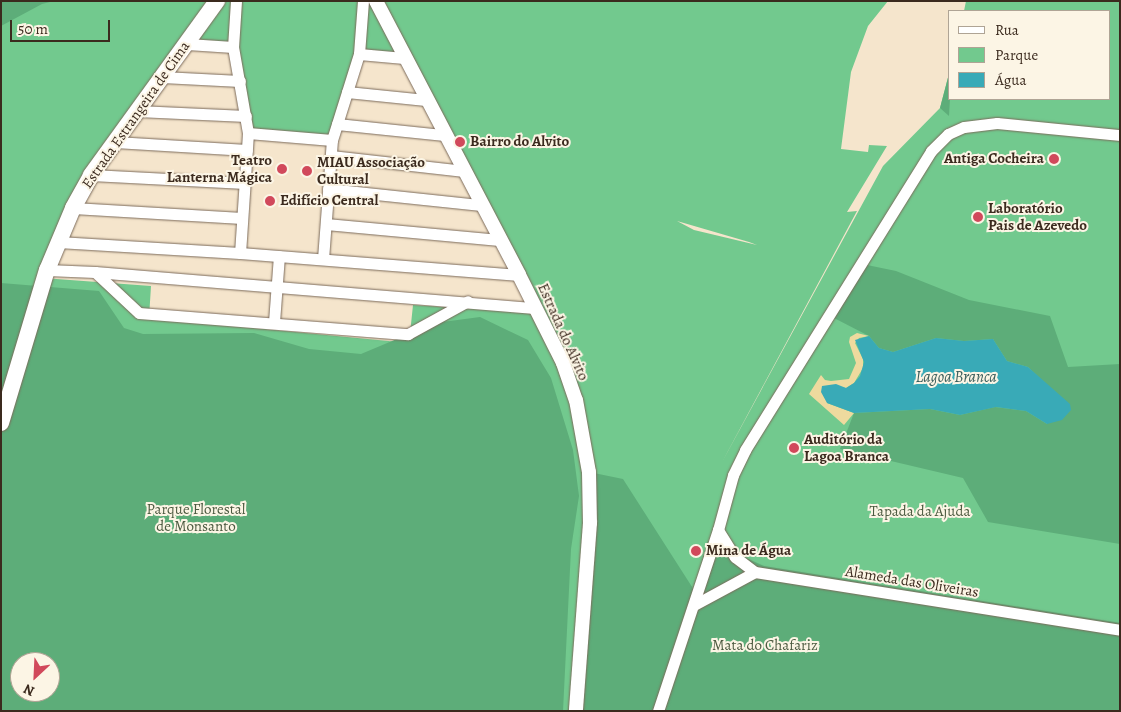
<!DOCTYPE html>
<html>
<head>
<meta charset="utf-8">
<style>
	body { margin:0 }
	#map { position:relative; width:1121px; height:712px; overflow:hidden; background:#f5e5cc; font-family:Alegreya,serif }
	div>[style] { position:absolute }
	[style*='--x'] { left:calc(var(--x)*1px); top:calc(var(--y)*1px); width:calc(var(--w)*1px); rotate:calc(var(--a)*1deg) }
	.green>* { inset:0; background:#72c98e }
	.forest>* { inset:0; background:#5dad79 }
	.sand>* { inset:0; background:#eeda9e }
	.water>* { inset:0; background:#39aab7 }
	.roads { filter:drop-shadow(0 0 1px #7c6b5b) drop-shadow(0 0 1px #7c6b5b) }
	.minor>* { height:11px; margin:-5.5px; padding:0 5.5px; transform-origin:5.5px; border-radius:5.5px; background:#fff }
	.tertiary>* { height:14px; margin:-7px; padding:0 7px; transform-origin:7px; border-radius:7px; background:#fff }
	.secondary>* { height:16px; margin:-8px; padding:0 8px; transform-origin:8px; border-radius:8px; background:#fff }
	.dots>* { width:14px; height:14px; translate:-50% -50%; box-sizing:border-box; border:2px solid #fcf5e5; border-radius:50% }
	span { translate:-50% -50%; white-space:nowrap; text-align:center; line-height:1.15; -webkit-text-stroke:4px #fcf5e5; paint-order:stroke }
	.street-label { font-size:15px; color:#3b2a1e }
	.poi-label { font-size:15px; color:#3b2a1e; font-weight:700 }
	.left { translate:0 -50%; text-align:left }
	.right { translate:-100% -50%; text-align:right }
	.park-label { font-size:15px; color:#4c5a40 }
	.water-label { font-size:16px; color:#3a5d5b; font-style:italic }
	.frame { position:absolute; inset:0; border:2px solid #3b2a1e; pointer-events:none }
	.legend { position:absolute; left:948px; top:10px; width:162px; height:90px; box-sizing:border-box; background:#fcf5e5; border:1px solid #afa495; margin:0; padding:6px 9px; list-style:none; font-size:15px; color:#3b2a1e }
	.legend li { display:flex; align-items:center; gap:10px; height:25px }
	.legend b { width:25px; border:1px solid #afa495 }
	.north { position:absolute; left:10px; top:652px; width:50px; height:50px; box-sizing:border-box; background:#fcf5e5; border:1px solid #afa495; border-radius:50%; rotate:205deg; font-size:14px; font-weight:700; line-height:20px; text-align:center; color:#3b2a1e }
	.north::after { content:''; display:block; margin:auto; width:18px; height:22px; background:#d1495b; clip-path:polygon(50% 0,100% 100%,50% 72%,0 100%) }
	.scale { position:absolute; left:10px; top:20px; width:100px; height:22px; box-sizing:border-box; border:2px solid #3b2a1e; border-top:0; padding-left:6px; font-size:15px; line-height:18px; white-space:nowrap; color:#3b2a1e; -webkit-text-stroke:4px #fcf5e5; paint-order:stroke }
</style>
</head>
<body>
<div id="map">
	<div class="green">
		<div style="clip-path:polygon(evenodd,1px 1px,888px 1px,868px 26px,851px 72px,841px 149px,868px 152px,869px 145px,887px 146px,847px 212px,857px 211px,721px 464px,883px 166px,940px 108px,950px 70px,950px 99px,1110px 99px,1110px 11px,964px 11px,966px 1px,1120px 1px,1120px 711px,1px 711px,1px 1px,196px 41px,237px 44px,249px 134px,337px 141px,365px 54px,410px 58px,540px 313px,413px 305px,409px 343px,149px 318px,151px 286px,43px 278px,77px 204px,196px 41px,1px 1px,677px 221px,749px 242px,757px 245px,694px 230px,677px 221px,1px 1px,20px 662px,50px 662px,50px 692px,20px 692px,20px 662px)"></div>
	</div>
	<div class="forest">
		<div style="clip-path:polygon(1px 1px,54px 1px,42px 4px,1px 26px)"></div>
		<div style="clip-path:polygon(950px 70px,950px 98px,949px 116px,940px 108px)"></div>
		<div style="clip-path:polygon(867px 265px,896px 271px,969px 300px,1050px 316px,1068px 367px,1120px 364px,1120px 544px,988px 522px,963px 478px,840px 449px,854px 413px,930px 409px,960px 415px,995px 407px,1026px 411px,1047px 424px,1044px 382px,1028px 367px,1007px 361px,993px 339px,964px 341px,936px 338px,893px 352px,879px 348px,869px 336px,834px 318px)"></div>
		<div style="clip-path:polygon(evenodd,1px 283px,99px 291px,124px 328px,143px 334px,254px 333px,309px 349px,361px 354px,435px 323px,480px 317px,528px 340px,551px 378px,573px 450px,579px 496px,571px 549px,563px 711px,1px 711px,1px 283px,20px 662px,50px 662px,50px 692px,20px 692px,20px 662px)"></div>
		<div style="clip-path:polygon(589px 472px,623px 479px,694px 590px,708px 541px,764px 566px,1120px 623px,1120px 711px,576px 711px)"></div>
	</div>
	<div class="sand">
		<div style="clip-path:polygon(857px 333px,869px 336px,859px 338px,855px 343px,863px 359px,863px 368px,854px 383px,846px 388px,841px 387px,827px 403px,854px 413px,844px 425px,809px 394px,821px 375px,825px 380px,831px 381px,849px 379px,856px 363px,849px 342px,850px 337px)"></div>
	</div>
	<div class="water">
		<div style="clip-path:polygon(869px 336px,879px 348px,893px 352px,936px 338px,964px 341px,993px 339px,1007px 361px,1028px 367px,1070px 404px,1071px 410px,1062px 420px,1047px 424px,1026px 411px,996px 407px,960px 415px,930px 409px,854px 413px,827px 403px,821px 392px,822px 386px,836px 384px,846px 388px,854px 383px,860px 376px,864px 362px,855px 340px)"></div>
	</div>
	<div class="roads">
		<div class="minor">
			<div style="--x:236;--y:1;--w:46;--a:93.7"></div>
			<div style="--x:233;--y:47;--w:87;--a:80.1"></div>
			<div style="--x:248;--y:133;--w:120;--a:93.8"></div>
			<div style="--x:187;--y:44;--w:46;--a:3.7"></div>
			<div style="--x:359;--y:54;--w:45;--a:5.1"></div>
			<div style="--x:162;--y:77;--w:78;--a:2.9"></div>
			<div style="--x:347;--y:92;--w:79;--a:5.8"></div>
			<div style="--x:137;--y:111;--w:109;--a:2.6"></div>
			<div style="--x:337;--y:124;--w:108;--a:5.9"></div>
			<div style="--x:248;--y:133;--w:84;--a:4.8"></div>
			<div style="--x:115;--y:142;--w:132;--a:3.5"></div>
			<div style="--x:331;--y:156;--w:134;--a:6.4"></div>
			<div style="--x:91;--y:175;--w:154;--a:3"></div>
			<div style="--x:328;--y:189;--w:154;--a:6"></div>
			<div style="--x:73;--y:208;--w:169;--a:3.4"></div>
			<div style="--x:326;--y:224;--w:174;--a:5.3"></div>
			<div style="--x:58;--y:242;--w:182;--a:3.5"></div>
			<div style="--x:240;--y:253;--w:280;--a:4.5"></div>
			<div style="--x:323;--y:259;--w:119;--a:-85.7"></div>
			<div style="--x:332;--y:140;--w:90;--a:-72.6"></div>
			<div style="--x:359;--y:54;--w:53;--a:-85.7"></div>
			<div style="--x:47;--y:270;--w:48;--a:2.4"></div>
			<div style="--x:95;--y:272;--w:441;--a:4.7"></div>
			<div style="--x:95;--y:272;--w:60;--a:43"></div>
			<div style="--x:139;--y:313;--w:270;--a:4.5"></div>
			<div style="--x:408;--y:334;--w:68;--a:-28.8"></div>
			<div style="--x:274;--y:322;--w:66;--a:-85.7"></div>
			<div style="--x:718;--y:530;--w:32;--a:58"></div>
			<div style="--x:735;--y:557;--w:25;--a:37"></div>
			<div style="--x:755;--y:572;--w:370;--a:9"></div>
			<div style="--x:694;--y:605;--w:69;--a:-28.4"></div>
			<div style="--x:658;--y:711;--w:191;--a:-71.7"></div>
			<div style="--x:718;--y:530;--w:57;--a:-74.7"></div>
			<div style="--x:733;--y:475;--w:28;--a:-64"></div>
			<div style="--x:745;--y:450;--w:352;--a:-58.1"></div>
			<div style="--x:931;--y:151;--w:24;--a:-45"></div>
			<div style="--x:948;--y:134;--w:17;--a:-24"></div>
			<div style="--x:964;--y:127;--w:33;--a:-7"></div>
			<div style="--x:997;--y:123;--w:124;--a:5.6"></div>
		</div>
		<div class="tertiary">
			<div style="--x:376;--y:1;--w:309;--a:62.4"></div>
			<div style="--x:519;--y:275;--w:98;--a:63.4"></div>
			<div style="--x:563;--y:363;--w:39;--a:71"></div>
			<div style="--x:576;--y:400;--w:73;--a:79.8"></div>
			<div style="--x:589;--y:472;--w:51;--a:88.9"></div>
			<div style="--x:590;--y:523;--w:189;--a:94.3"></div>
		</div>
		<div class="secondary">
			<div style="--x:1;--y:423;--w:160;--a:-73.3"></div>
			<div style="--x:47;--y:270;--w:67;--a:-67.2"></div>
			<div style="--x:73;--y:208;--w:38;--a:-61"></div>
			<div style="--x:91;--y:175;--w:215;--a:-54.1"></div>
		</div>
	</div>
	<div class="dots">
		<div style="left:460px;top:142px;background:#d1495b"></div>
		<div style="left:1054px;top:159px;background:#d1495b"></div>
		<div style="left:282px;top:169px;background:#d1495b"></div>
		<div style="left:307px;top:171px;background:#d1495b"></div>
		<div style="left:270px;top:201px;background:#d1495b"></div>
		<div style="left:978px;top:217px;background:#d1495b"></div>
		<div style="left:794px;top:448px;background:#d1495b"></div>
		<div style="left:696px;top:551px;background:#d1495b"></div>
	</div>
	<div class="street-label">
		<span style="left:136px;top:115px;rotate:-55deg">Estrada Estrangeira de Cima</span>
		<span style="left:563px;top:332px;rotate:66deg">Estrada do Alvito</span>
		<span style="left:912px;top:582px;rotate:9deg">Alameda das Oliveiras</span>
	</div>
	<div class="poi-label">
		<span class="left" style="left:470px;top:142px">Bairro do Alvito</span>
		<span class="right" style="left:1044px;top:159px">Antiga Cocheira</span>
		<span class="right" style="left:272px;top:169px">Teatro<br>Lanterna Mágica</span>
		<span class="left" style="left:317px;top:171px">MIAU Associação<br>Cultural</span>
		<span class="left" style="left:280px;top:201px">Edifício Central</span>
		<span class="left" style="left:988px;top:217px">Laboratório<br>Pais de Azevedo</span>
		<span class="left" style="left:804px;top:448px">Auditório da<br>Lagoa Branca</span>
		<span class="left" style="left:706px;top:551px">Mina de Água</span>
	</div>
	<div class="park-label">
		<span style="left:196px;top:518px">Parque Florestal<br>de Monsanto</span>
		<span style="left:920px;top:512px">Tapada da Ajuda</span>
		<span style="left:765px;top:646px">Mata do Chafariz</span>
	</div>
	<div class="water-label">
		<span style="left:956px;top:377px">Lagoa Branca</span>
	</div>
	<div class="frame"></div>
	<ul class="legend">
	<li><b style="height:6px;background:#fff"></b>Rua</li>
	<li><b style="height:14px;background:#72c98e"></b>Parque</li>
	<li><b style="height:14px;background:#39aab7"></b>Água</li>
	</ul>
	<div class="north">N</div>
	<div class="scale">50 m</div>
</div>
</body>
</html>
